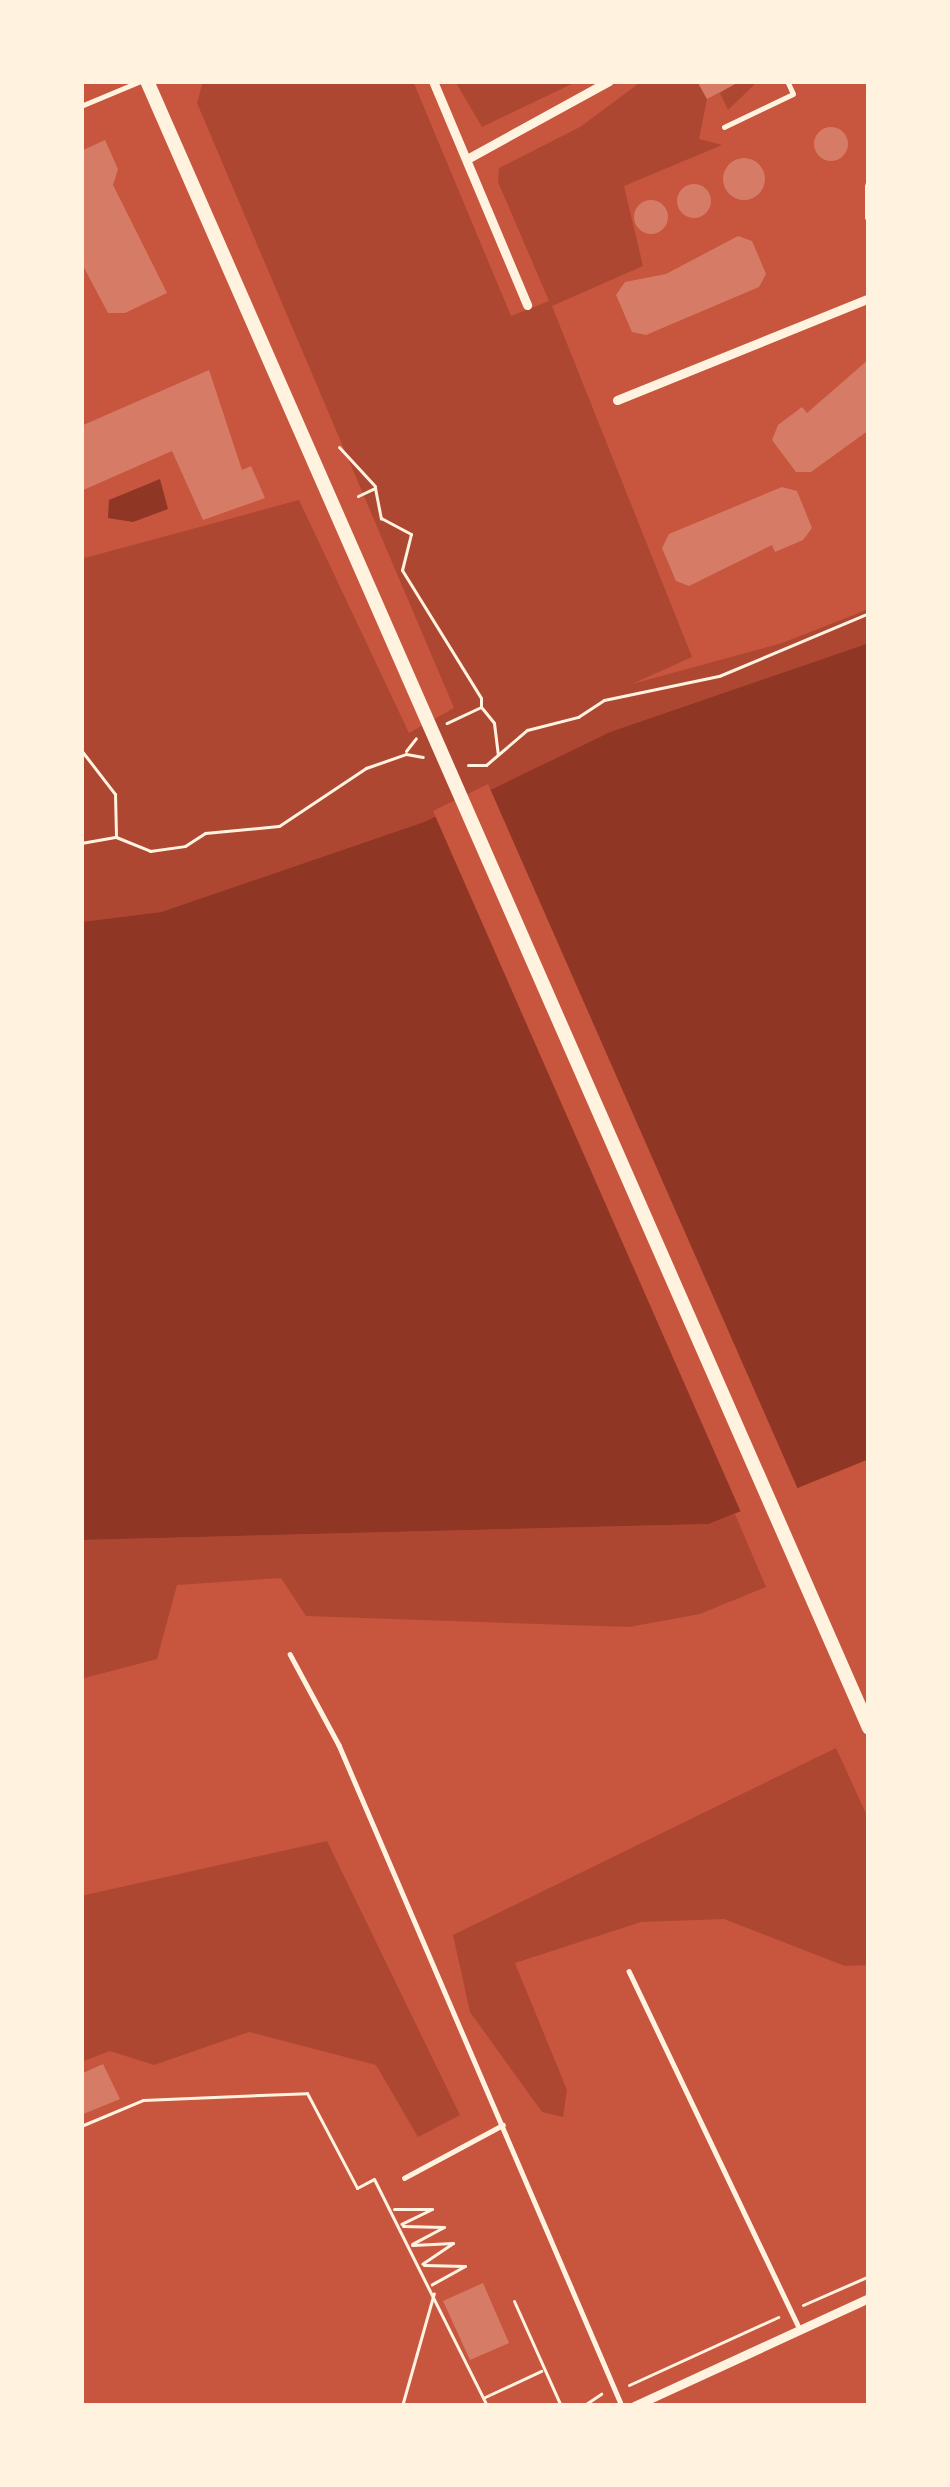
<!DOCTYPE html>
<html>
<head>
<meta charset="utf-8">
<style>
	body { margin:0 }
	#map { position:relative; width:950px; height:2487px; overflow:hidden; background:#c8553d; font-family:Inter,sans-serif }
	div>[style] { position:absolute }
	[style*='--x'] { left:calc(var(--x)*1px); top:calc(var(--y)*1px); width:calc(var(--w)*1px); rotate:calc(var(--a)*1deg) }
	.green>* { inset:0; background:#ae4732 }
	.water>* { inset:0; background:#8f3625 }
	.pier>* { inset:0; background:#c8553d }
	.building>* { inset:0; background:#d67c66 }
	.round { border-radius:50% }
	.path>* { height:3px; margin:-1.5px; padding:0 1.5px; transform-origin:1.5px; border-radius:1.5px; background:#fff3e0 }
	.service>* { height:4.5px; margin:-2.25px; padding:0 2.25px; transform-origin:2.25px; border-radius:2.25px; background:#fff3e0 }
	.minor>* { height:9px; margin:-4.5px; padding:0 4.5px; transform-origin:4.5px; border-radius:4.5px; background:#fff3e0 }
	.primary>* { height:14px; margin:-7px; padding:0 7px; transform-origin:7px; border-radius:7px; background:#fff3e0 }
	span { translate:-50% -50%; white-space:nowrap; text-align:center; line-height:1.15; -webkit-text-stroke:10px #fff3e0; paint-order:stroke }
	.frame { position:absolute; inset:0; border:84px solid #fff3e0; pointer-events:none }
</style>
</head>
<body>
<div id="map">
	<div class="green">
		<div style="clip-path:polygon(203px 81px,413px 81px,511px 316px,549px 301px,498px 182px,499px 168px,580px 127px,642px 81px,697px 81px,707px 99px,699px 139px,722px 145px,624px 186px,643px 266px,552px 306px,692px 657px,632px 684px,782px 643px,869px 609px,869px 643px,610px 732px,424px 822px,161px 912px,81px 922px,81px 559px,299px 500px,409px 733px,454px 708px,197px 103px)"></div>
		<div style="clip-path:polygon(455px 81px,578px 81px,482px 127px)"></div>
		<div style="clip-path:polygon(739px 81px,755px 84px,728px 110px,720px 93px)"></div>
		<div style="clip-path:polygon(735px 1514px,766px 1587px,700px 1614px,629px 1627px,306px 1616px,281px 1578px,177px 1585px,157px 1659px,81px 1679px,81px 1540px,709px 1524px)"></div>
		<div style="clip-path:polygon(836px 1748px,869px 1820px,869px 1965px,845px 1966px,724px 1919px,641px 1922px,515px 1963px,567px 2090px,563px 2117px,542px 2112px,470px 2012px,453px 1935px)"></div>
		<div style="clip-path:polygon(327px 1841px,460px 2115px,418px 2137px,376px 2065px,249px 2032px,154px 2065px,110px 2051px,81px 2062px,81px 1896px)"></div>
	</div>
	<div class="water">
		<div style="clip-path:polygon(160px 479px,168px 509px,133px 522px,108px 518px,109px 500px)"></div>
		<div style="clip-path:polygon(869px 643px,869px 1459px,709px 1524px,81px 1540px,81px 922px,161px 912px,424px 822px,610px 732px)"></div>
	</div>
	<div class="pier">
		<div style="clip-path:polygon(488px 784px,800px 1494px,743px 1517px,433px 811px)"></div>
	</div>
	<div class="building">
		<div style="clip-path:polygon(697px 81px,741px 81px,707px 99px)"></div>
		<div class="round" style="left:814px;top:127px;width:34px;height:34px"></div>
		<div style="clip-path:polygon(105px 140px,118px 169px,113px 185px,167px 293px,125px 313px,108px 313px,81px 262px,81px 151px)"></div>
		<div class="round" style="left:723px;top:158px;width:42px;height:42px"></div>
		<div class="round" style="left:677px;top:184px;width:34px;height:34px"></div>
		<div class="round" style="left:634px;top:200px;width:34px;height:34px"></div>
		<div style="clip-path:polygon(738px 236px,752px 241px,766px 274px,759px 287px,646px 335px,632px 332px,616px 295px,625px 282px,666px 274px)"></div>
		<div style="clip-path:polygon(869px 359px,869px 430px,811px 472px,796px 472px,772px 440px,778px 425px,802px 407px,807px 413px)"></div>
		<div style="clip-path:polygon(209px 370px,242px 470px,251px 466px,265px 498px,203px 520px,172px 451px,81px 491px,81px 426px)"></div>
		<div style="clip-path:polygon(782px 487px,797px 491px,812px 528px,803px 540px,775px 552px,772px 545px,689px 586px,676px 581px,662px 548px,669px 534px)"></div>
		<div style="clip-path:polygon(103px 2064px,120px 2099px,81px 2115px,81px 2074px)"></div>
		<div style="clip-path:polygon(483px 2283px,509px 2343px,470px 2360px,443px 2301px)"></div>
	</div>
	<div class="path">
		<div style="--x:339;--y:447;--w:53;--a:47.3"></div>
		<div style="--x:358;--y:496;--w:19;--a:-25"></div>
		<div style="--x:375;--y:488;--w:31;--a:79"></div>
		<div style="--x:381;--y:518;--w:34;--a:28"></div>
		<div style="--x:411;--y:534;--w:37;--a:104"></div>
		<div style="--x:402;--y:570;--w:150;--a:58.3"></div>
		<div style="--x:481;--y:698;--w:9;--a:90"></div>
		<div style="--x:481;--y:707;--w:38;--a:155"></div>
		<div style="--x:482;--y:708;--w:19;--a:51"></div>
		<div style="--x:494;--y:723;--w:31;--a:83"></div>
		<div style="--x:81;--y:750;--w:56;--a:52.3"></div>
		<div style="--x:115;--y:794;--w:42;--a:88.6"></div>
		<div style="--x:406;--y:751;--w:16;--a:-52"></div>
		<div style="--x:468;--y:765;--w:18;--a:0"></div>
		<div style="--x:486;--y:765;--w:54;--a:-40.5"></div>
		<div style="--x:527;--y:730;--w:53;--a:-14.3"></div>
		<div style="--x:578;--y:717;--w:31;--a:-33"></div>
		<div style="--x:604;--y:700;--w:117;--a:-11.8"></div>
		<div style="--x:719;--y:676;--w:163;--a:-22.8"></div>
		<div style="--x:81;--y:843;--w:36;--a:-10"></div>
		<div style="--x:116;--y:837;--w:37;--a:22"></div>
		<div style="--x:150;--y:851;--w:35;--a:-8"></div>
		<div style="--x:185;--y:846;--w:24;--a:-33"></div>
		<div style="--x:205;--y:833;--w:74;--a:-5.4"></div>
		<div style="--x:279;--y:826;--w:105;--a:-33.7"></div>
		<div style="--x:366;--y:768;--w:42;--a:-19.3"></div>
		<div style="--x:406;--y:754;--w:17;--a:10"></div>
		<div style="--x:81;--y:2126;--w:67;--a:-22.8"></div>
		<div style="--x:143;--y:2100;--w:164;--a:-2.4"></div>
		<div style="--x:307;--y:2093;--w:107;--a:62.2"></div>
		<div style="--x:357;--y:2188;--w:19;--a:-28"></div>
		<div style="--x:374;--y:2179;--w:254;--a:63.5"></div>
		<div style="--x:394;--y:2209;--w:38;--a:0"></div>
		<div style="--x:432;--y:2209;--w:34;--a:154"></div>
		<div style="--x:403;--y:2226;--w:41;--a:1.4"></div>
		<div style="--x:444;--y:2227;--w:36;--a:152"></div>
		<div style="--x:412;--y:2245;--w:41;--a:-2.8"></div>
		<div style="--x:453;--y:2243;--w:37;--a:146"></div>
		<div style="--x:424;--y:2265;--w:41;--a:1.4"></div>
		<div style="--x:465;--y:2266;--w:38;--a:151"></div>
		<div style="--x:514;--y:2301;--w:115;--a:65.9"></div>
		<div style="--x:803;--y:2305;--w:72;--a:-23.7"></div>
		<div style="--x:629;--y:2385;--w:164;--a:-24.5"></div>
		<div style="--x:485;--y:2397;--w:62;--a:-24.9"></div>
		<div style="--x:402;--y:2406;--w:117;--a:-74.2"></div>
		<div style="--x:583;--y:2406;--w:22;--a:-34"></div>
	</div>
	<div class="service">
		<div style="--x:81;--y:106;--w:65;--a:-22.6"></div>
		<div style="--x:724;--y:127;--w:76;--a:-25.6"></div>
		<div style="--x:793;--y:94;--w:14;--a:-115"></div>
		<div style="--x:290;--y:1654;--w:103;--a:61.7"></div>
		<div style="--x:339;--y:1745;--w:719;--a:66.82"></div>
		<div style="--x:629;--y:1971;--w:398;--a:64.5"></div>
		<div style="--x:404;--y:2178;--w:112;--a:-28.2"></div>
	</div>
	<div class="minor">
		<div style="--x:433;--y:81;--w:243;--a:67.2"></div>
		<div style="--x:467;--y:159;--w:162;--a:-28.8"></div>
		<div style="--x:869;--y:186;--w:31;--a:90"></div>
		<div style="--x:617;--y:400;--w:272;--a:-22"></div>
		<div style="--x:634;--y:2406;--w:259;--a:-24.7"></div>
	</div>
	<div class="primary">
		<div style="--x:147;--y:81;--w:1798;--a:66.33"></div>
	</div>
	<div class="frame"></div>
</div>
</body>
</html>
